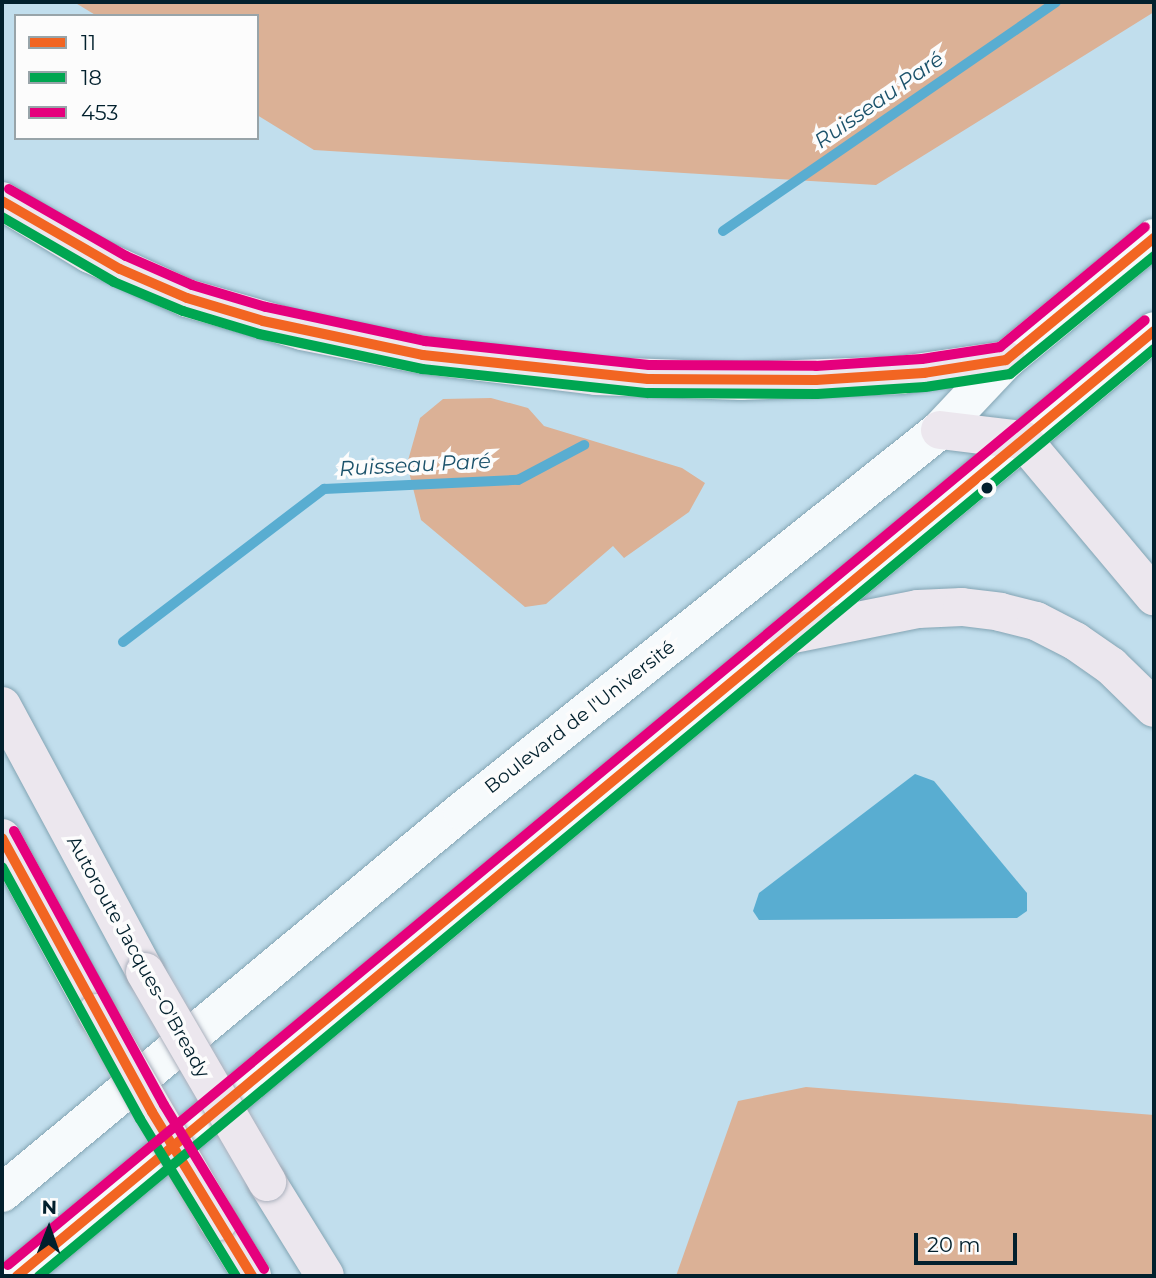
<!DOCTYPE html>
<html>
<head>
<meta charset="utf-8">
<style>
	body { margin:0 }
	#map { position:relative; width:1156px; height:1278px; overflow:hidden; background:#c1deed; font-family:Montserrat,sans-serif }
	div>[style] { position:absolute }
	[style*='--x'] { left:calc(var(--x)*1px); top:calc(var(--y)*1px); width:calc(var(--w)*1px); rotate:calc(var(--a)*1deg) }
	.forest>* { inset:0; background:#dbb196 }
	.water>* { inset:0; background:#59add1 }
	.stream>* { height:10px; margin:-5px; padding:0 5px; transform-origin:5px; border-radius:5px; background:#59add1 }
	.roads { filter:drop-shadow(0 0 2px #83a4b3) drop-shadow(0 0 2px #83a4b3) }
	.secondary>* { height:38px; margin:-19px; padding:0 19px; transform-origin:19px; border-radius:19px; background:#f6fafc }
	.motorway>* { height:38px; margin:-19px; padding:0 19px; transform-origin:19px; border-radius:19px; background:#ece7ee }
	.bridges { filter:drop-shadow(0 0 2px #aab0bc) drop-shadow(0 0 2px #aab0bc) }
	.motorway-bridge>* { height:38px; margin:-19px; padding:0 19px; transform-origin:19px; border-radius:19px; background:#ece7ee }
	.bus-1>* { height:10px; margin:-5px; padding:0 5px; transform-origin:5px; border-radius:5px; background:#f26522 }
	.bus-2>* { height:10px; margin:-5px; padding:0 5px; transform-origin:5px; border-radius:5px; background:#00a651 }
	.bus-3>* { height:10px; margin:-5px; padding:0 5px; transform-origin:5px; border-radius:5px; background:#e5007d }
	.dots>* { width:19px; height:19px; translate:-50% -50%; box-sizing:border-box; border:4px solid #fcfcfc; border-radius:50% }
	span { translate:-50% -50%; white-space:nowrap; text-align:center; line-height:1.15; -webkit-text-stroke:7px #fcfcfc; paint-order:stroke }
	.street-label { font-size:19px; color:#02202d }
	.water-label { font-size:21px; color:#1b526b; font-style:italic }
	.frame { position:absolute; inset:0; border:4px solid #02202d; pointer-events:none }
	.legend { position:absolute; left:14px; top:14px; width:245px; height:126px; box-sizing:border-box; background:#fcfcfc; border:2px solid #98a4a9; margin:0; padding:9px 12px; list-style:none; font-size:21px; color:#02202d }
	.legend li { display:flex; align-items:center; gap:14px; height:35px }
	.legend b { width:35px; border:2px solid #98a4a9 }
	.north { position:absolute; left:14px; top:1194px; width:70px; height:70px; -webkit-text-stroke:5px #fcfcfc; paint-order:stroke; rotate:1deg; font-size:19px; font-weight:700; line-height:28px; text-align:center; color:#02202d }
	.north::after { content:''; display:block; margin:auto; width:24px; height:32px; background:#02202d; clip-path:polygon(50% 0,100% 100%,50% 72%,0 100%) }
	.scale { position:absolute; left:914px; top:1233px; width:103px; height:32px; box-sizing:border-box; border:4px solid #02202d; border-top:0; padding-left:9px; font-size:21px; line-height:24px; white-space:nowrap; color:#02202d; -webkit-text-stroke:5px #fcfcfc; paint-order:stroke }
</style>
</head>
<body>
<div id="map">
	<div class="forest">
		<div style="clip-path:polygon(74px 2px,1154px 2px,1154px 12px,876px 185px,314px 150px,257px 115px,257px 16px,97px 16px)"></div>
		<div style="clip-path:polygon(491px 398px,528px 408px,544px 426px,682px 468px,705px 483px,689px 512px,624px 558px,613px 546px,546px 604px,525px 607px,421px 520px,407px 464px,420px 418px,443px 399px)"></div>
		<div style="clip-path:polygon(806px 1087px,1154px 1115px,1154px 1276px,676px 1276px,738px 1101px)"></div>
	</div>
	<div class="water">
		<div style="clip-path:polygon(915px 774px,934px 781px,1027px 893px,1027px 911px,1017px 918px,759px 920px,753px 911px,759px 893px)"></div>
	</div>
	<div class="stream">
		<div style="--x:723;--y:231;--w:404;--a:-34.5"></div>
		<div style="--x:123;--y:642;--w:253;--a:-37.3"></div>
		<div style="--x:324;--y:489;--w:194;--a:-2.7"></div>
		<div style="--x:518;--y:480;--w:75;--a:-27.9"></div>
	</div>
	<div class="roads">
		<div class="secondary">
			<div style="--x:2;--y:1193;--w:598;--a:-39.71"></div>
			<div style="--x:462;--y:811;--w:611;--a:-38.56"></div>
			<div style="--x:940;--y:430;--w:96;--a:-46.7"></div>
			<div style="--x:1006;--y:360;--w:192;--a:-39.5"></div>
			<div style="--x:17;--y:1276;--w:1478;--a:-39.73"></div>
		</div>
		<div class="motorway">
			<div style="--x:2;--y:201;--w:103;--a:31.1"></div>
			<div style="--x:90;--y:254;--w:107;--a:24.4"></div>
			<div style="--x:187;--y:298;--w:120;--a:16"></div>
			<div style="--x:302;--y:331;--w:123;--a:11.2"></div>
			<div style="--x:423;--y:355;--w:174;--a:6.9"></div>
			<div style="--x:596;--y:376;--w:145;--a:2"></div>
			<div style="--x:741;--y:381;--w:160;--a:-2.1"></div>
			<div style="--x:901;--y:375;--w:106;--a:-8.1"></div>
			<div style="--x:940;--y:430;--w:84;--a:6.9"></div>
			<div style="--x:1023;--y:440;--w:204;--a:50"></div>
			<div style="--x:788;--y:635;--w:133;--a:-11.3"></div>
			<div style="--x:918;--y:609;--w:44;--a:-2.6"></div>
			<div style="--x:962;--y:607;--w:38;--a:7"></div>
			<div style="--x:1000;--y:612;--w:37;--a:14"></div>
			<div style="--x:1036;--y:621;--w:44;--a:27.1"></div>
			<div style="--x:1075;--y:641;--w:44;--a:34.8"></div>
			<div style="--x:1111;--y:666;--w:60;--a:44.3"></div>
			<div style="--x:2;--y:706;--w:302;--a:61.7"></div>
			<div style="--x:2;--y:838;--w:199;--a:61.5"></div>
			<div style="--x:267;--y:1182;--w:110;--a:58.3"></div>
			<div style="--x:218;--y:1221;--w:65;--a:58.3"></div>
		</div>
	</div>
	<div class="bridges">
		<div class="motorway-bridge">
			<div style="--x:145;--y:972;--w:243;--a:59.8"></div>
			<div style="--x:97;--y:1013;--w:241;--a:59.8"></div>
		</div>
	</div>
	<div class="bus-1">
		<div style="--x:2;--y:201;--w:136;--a:30"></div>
		<div style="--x:120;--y:269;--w:73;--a:23.4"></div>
		<div style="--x:187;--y:298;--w:79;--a:16.8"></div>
		<div style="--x:263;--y:321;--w:164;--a:12"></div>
		<div style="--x:423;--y:355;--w:226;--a:6.1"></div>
		<div style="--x:648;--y:379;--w:168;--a:0.3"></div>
		<div style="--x:816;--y:380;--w:108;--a:-3.7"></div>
		<div style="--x:924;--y:373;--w:83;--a:-9"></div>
		<div style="--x:1006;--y:360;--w:192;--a:-39.5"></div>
		<div style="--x:2;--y:838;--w:312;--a:61.3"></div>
		<div style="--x:152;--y:1112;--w:192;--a:58.6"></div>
		<div style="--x:17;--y:1276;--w:1478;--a:-39.73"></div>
	</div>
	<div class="bus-2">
		<div style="--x:2;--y:217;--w:129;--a:30.1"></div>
		<div style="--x:114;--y:282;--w:75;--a:22.8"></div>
		<div style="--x:183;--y:311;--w:79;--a:16.8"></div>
		<div style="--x:259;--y:334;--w:167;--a:12.1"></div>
		<div style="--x:422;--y:369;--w:227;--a:6.1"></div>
		<div style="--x:648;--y:393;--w:169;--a:0.3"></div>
		<div style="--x:817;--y:394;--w:108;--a:-3.7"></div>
		<div style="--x:925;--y:387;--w:86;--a:-8.7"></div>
		<div style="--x:1010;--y:374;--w:186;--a:-39.3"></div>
		<div style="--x:2;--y:867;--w:287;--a:61.3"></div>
		<div style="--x:140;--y:1119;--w:184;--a:58.6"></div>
		<div style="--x:39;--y:1276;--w:1450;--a:-39.74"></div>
	</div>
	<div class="bus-3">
		<div style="--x:9;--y:189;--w:135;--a:29.8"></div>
		<div style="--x:126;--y:256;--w:72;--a:23.7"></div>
		<div style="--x:192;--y:285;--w:77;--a:16.6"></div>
		<div style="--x:266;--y:307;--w:163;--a:12.1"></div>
		<div style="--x:425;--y:341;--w:225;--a:6.1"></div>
		<div style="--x:649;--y:365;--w:167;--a:0.3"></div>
		<div style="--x:816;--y:366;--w:106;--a:-3.8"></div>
		<div style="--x:922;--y:359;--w:79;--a:-8.7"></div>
		<div style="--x:1000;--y:347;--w:188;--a:-39.6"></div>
		<div style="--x:14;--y:831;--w:312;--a:61.3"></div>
		<div style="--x:164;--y:1105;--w:192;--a:58.6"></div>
		<div style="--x:8;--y:1265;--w:1478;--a:-39.73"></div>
	</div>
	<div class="dots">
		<div style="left:987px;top:488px;background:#02202d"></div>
	</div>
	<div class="street-label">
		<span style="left:580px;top:717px;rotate:-38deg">Boulevard de l'Université</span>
		<span style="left:138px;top:957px;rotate:61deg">Autoroute Jacques-O'Bready</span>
	</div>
	<div class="water-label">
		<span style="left:879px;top:100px;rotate:-35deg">Ruisseau Paré</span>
		<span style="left:415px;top:465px;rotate:-3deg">Ruisseau Paré</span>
	</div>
	<div class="frame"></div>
	<ul class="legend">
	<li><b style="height:9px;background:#f26522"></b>11</li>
	<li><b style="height:9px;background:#00a651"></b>18</li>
	<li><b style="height:9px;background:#e5007d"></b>453</li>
	</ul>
	<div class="north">N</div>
	<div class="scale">20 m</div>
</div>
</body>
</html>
